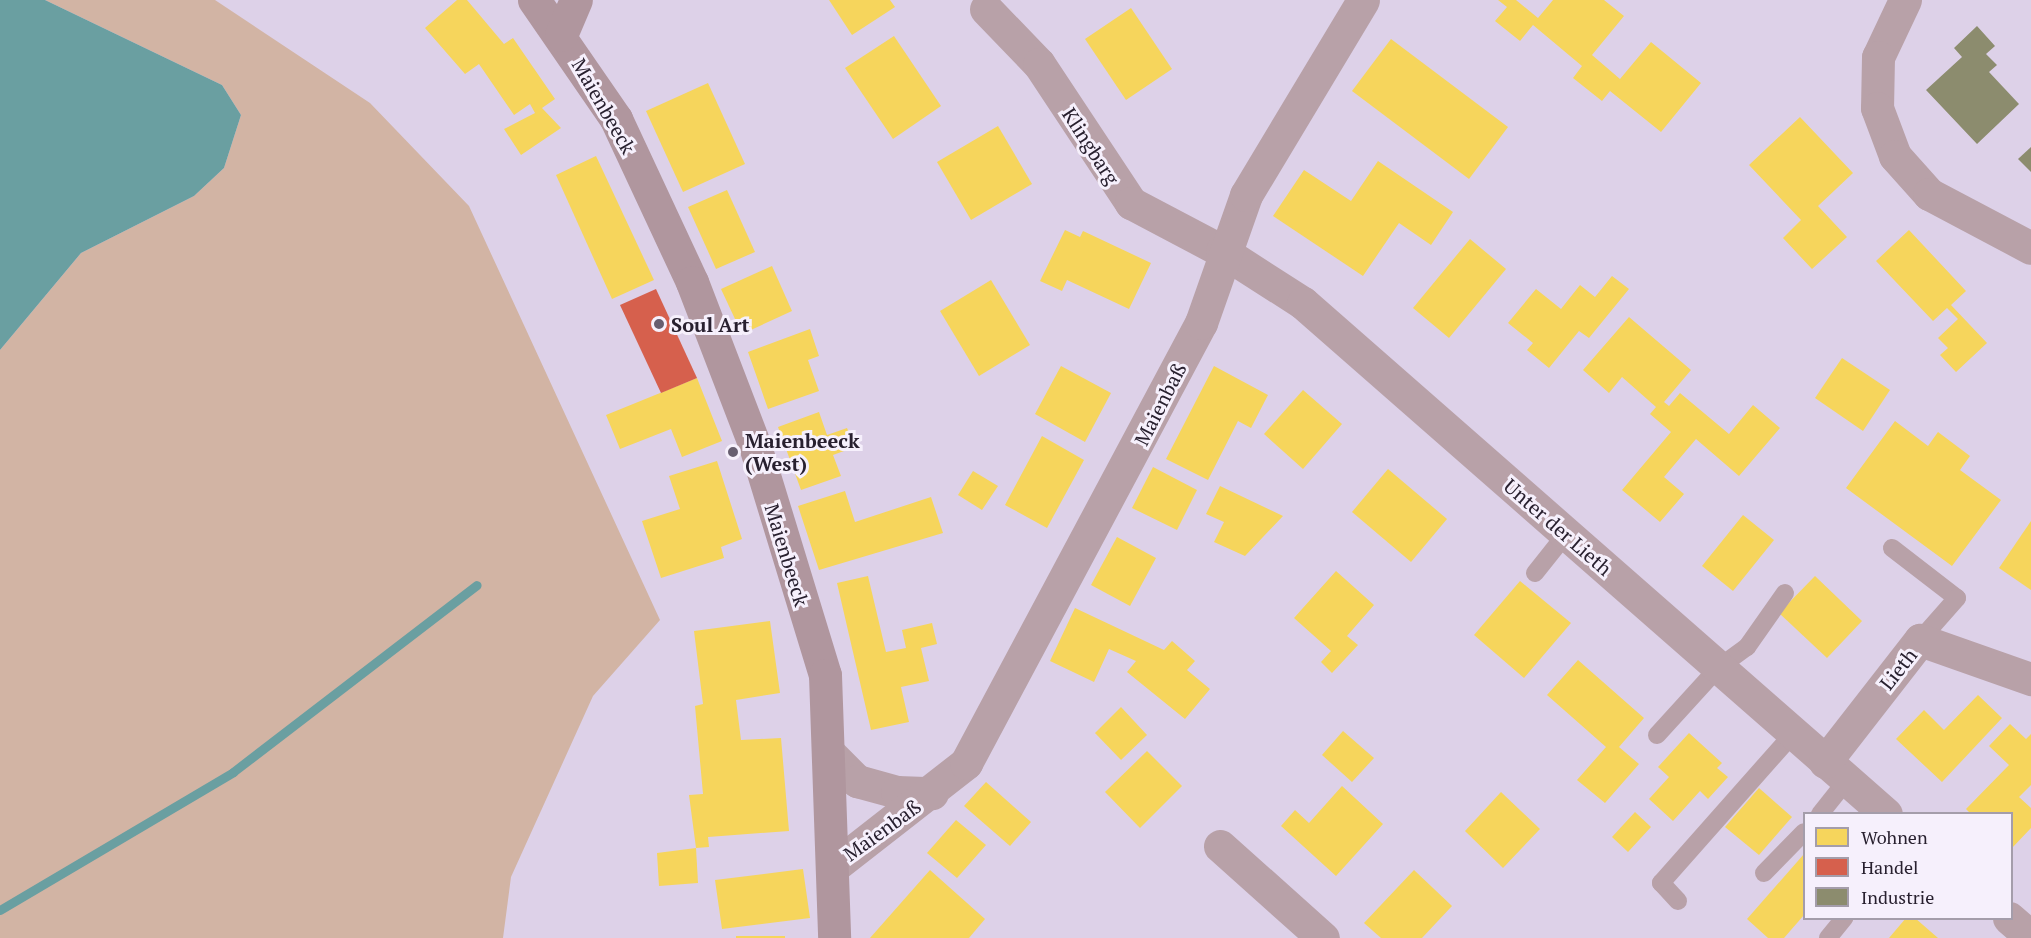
<!DOCTYPE html>
<html>
<head>
<meta charset="utf-8">
<style>
	body { margin:0 }
	#map { position:relative; width:2031px; height:938px; overflow:hidden; background:#ddd1e8; font-family:"PT Serif",serif }
	div>[style] { position:absolute }
	[style*='--x'] { left:calc(var(--x)*1px); top:calc(var(--y)*1px); width:calc(var(--w)*1px); rotate:calc(var(--a)*1deg) }
	.green>* { inset:0; background:#d2b4a4 }
	.water>* { inset:0; background:#6a9fa1 }
	.homes>* { inset:0; background:#f6d55c }
	.shops>* { inset:0; background:#d6604d }
	.industry>* { inset:0; background:#8c8c6e }
	.stream>* { height:9px; margin:-4.5px; padding:0 4.5px; transform-origin:4.5px; border-radius:4.5px; background:#6a9fa1 }
	.lane>* { height:18px; margin:-9px; padding:0 9px; transform-origin:9px; border-radius:9px; background:#b8a1a8 }
	.street>* { height:33px; margin:-16.5px; padding:0 16.5px; transform-origin:16.5px; border-radius:16.5px; background:#b8a1a8 }
	.secondary>* { height:33px; margin:-16.5px; padding:0 16.5px; transform-origin:16.5px; border-radius:16.5px; background:#b0969e }
	.dots>* { width:16px; height:16px; translate:-50% -50%; box-sizing:border-box; border:3px solid #f6f0fc; border-radius:50% }
	span { translate:-50% -50%; white-space:nowrap; text-align:center; line-height:1.15; -webkit-text-stroke:6px #f6f0fc; paint-order:stroke }
	.street-label { font-size:20px; color:#28202f }
	.poi-label { font-size:20px; color:#28202f; font-weight:700 }
	.left { translate:0 -50%; text-align:left }
	.legend { position:absolute; left:1803px; top:812px; width:210px; height:108px; box-sizing:border-box; background:#f6f0fc; border:2px solid #a49daa; margin:0; padding:8px 10px; list-style:none; font-size:18px; color:#28202f }
	.legend li { display:flex; align-items:center; gap:12px; height:30px }
	.legend b { width:30px; border:2px solid #a49daa }
</style>
</head>
<body>
<div id="map">
	<div class="green">
		<div style="clip-path:polygon(45px 0,215px 0,370px 103px,469px 206px,660px 620px,593px 696px,511px 877px,503px 938px,0 938px,0 350px,81px 253px,194px 196px,224px 168px,241px 115px,222px 85px)"></div>
	</div>
	<div class="water">
		<div style="clip-path:polygon(0 0,45px 0,222px 85px,241px 115px,224px 168px,194px 196px,81px 253px,0 350px)"></div>
	</div>
	<div class="homes">
		<div style="clip-path:polygon(457px 0,467px 0,504px 44px,513px 38px,555px 99px,542px 108px,561px 128px,521px 155px,504px 129px,535px 113px,530px 104px,514px 115px,479px 64px,465px 74px,425px 28px)"></div>
		<div style="clip-path:polygon(829px 0,890px 0,895px 7px,852px 35px)"></div>
		<div style="clip-path:polygon(1498px 0,1516px 0,1538px 18px,1553px 0,1604px 0,1624px 16px,1592px 55px,1620px 79px,1651px 42px,1701px 83px,1661px 132px,1610px 91px,1602px 101px,1573px 78px,1582px 66px,1533px 25px,1520px 41px,1495px 21px,1507px 7px)"></div>
		<div style="clip-path:polygon(1131px 8px,1172px 69px,1126px 100px,1085px 39px)"></div>
		<div style="clip-path:polygon(894px 36px,941px 106px,893px 139px,845px 68px)"></div>
		<div style="clip-path:polygon(1391px 39px,1508px 127px,1469px 179px,1352px 91px)"></div>
		<div style="clip-path:polygon(708px 83px,745px 164px,683px 192px,646px 111px)"></div>
		<div style="clip-path:polygon(1800px 117px,1853px 173px,1818px 206px,1847px 237px,1812px 269px,1783px 238px,1801px 220px,1749px 165px)"></div>
		<div style="clip-path:polygon(998px 126px,1032px 184px,971px 220px,937px 162px)"></div>
		<div style="clip-path:polygon(596px 156px,654px 280px,612px 299px,556px 175px)"></div>
		<div style="clip-path:polygon(1378px 161px,1453px 212px,1431px 245px,1399px 223px,1363px 276px,1273px 216px,1304px 170px,1351px 201px)"></div>
		<div style="clip-path:polygon(727px 190px,755px 252px,716px 269px,688px 207px)"></div>
		<div style="clip-path:polygon(1065px 230px,1080px 237px,1083px 231px,1151px 263px,1129px 309px,1067px 280px,1062px 291px,1040px 281px)"></div>
		<div style="clip-path:polygon(1909px 230px,1966px 291px,1951px 305px,1987px 343px,1956px 372px,1940px 355px,1948px 348px,1938px 338px,1958px 319px,1947px 308px,1933px 321px,1876px 261px)"></div>
		<div style="clip-path:polygon(1470px 239px,1506px 269px,1449px 338px,1413px 308px)"></div>
		<div style="clip-path:polygon(772px 266px,792px 311px,742px 334px,721px 289px)"></div>
		<div style="clip-path:polygon(1612px 276px,1629px 289px,1589px 338px,1579px 331px,1549px 368px,1527px 350px,1533px 343px,1508px 323px,1536px 289px,1561px 309px,1580px 285px,1595px 297px)"></div>
		<div style="clip-path:polygon(991px 280px,1030px 345px,979px 376px,940px 311px)"></div>
		<div style="clip-path:polygon(1629px 317px,1691px 370px,1664px 402px,1669px 406px,1680px 393px,1729px 434px,1753px 405px,1780px 428px,1739px 476px,1696px 439px,1664px 477px,1684px 494px,1660px 522px,1622px 490px,1671px 432px,1650px 414px,1656px 407px,1622px 377px,1609px 393px,1583px 370px)"></div>
		<div style="clip-path:polygon(810px 329px,819px 356px,808px 360px,819px 391px,768px 409px,748px 352px)"></div>
		<div style="clip-path:polygon(1842px 358px,1890px 390px,1863px 431px,1815px 398px)"></div>
		<div style="clip-path:polygon(1061px 366px,1111px 393px,1085px 442px,1035px 414px)"></div>
		<div style="clip-path:polygon(1214px 366px,1268px 395px,1251px 428px,1238px 421px,1208px 480px,1166px 459px)"></div>
		<div style="clip-path:polygon(697px 378px,722px 441px,682px 457px,671px 429px,620px 449px,606px 415px)"></div>
		<div style="clip-path:polygon(1303px 390px,1342px 424px,1303px 469px,1264px 434px)"></div>
		<div style="clip-path:polygon(819px 412px,827px 435px,847px 428px,855px 447px,833px 455px,841px 476px,801px 490px,778px 427px)"></div>
		<div style="clip-path:polygon(1895px 421px,1928px 446px,1938px 432px,1970px 456px,1960px 470px,2001px 500px,1952px 566px,1846px 488px)"></div>
		<div style="clip-path:polygon(1042px 436px,1084px 460px,1047px 528px,1005px 505px)"></div>
		<div style="clip-path:polygon(717px 461px,742px 539px,721px 547px,724px 558px,661px 578px,642px 521px,680px 509px,669px 476px)"></div>
		<div style="clip-path:polygon(1153px 467px,1197px 490px,1177px 530px,1132px 508px)"></div>
		<div style="clip-path:polygon(1388px 469px,1447px 519px,1411px 562px,1352px 512px)"></div>
		<div style="clip-path:polygon(973px 471px,998px 486px,982px 510px,958px 495px)"></div>
		<div style="clip-path:polygon(1220px 486px,1283px 516px,1245px 556px,1214px 542px,1224px 522px,1206px 514px)"></div>
		<div style="clip-path:polygon(845px 491px,855px 522px,931px 497px,943px 533px,819px 570px,798px 506px)"></div>
		<div style="clip-path:polygon(1743px 515px,1774px 540px,1733px 591px,1702px 566px)"></div>
		<div style="clip-path:polygon(2031px 521px,2031px 590px,1999px 568px)"></div>
		<div style="clip-path:polygon(1117px 537px,1156px 558px,1130px 606px,1091px 585px)"></div>
		<div style="clip-path:polygon(1336px 571px,1374px 605px,1347px 636px,1358px 645px,1332px 673px,1321px 662px,1331px 651px,1294px 618px)"></div>
		<div style="clip-path:polygon(868px 576px,886px 652px,906px 648px,902px 630px,932px 623px,937px 644px,921px 648px,929px 681px,901px 687px,909px 722px,871px 730px,837px 583px)"></div>
		<div style="clip-path:polygon(1815px 576px,1862px 621px,1827px 658px,1779px 613px)"></div>
		<div style="clip-path:polygon(1520px 581px,1571px 623px,1524px 678px,1474px 635px)"></div>
		<div style="clip-path:polygon(1075px 608px,1164px 650px,1172px 641px,1195px 661px,1187px 670px,1210px 689px,1185px 719px,1127px 672px,1136px 661px,1109px 649px,1094px 682px,1050px 661px)"></div>
		<div style="clip-path:polygon(770px 621px,780px 693px,736px 700px,741px 740px,781px 738px,789px 831px,708px 837px,709px 847px,696px 848px,689px 795px,703px 794px,695px 706px,703px 704px,694px 631px)"></div>
		<div style="clip-path:polygon(1578px 660px,1644px 718px,1619px 747px,1639px 764px,1605px 803px,1577px 780px,1606px 747px,1547px 695px)"></div>
		<div style="clip-path:polygon(1978px 695px,2002px 718px,1942px 782px,1896px 739px,1924px 710px,1944px 730px)"></div>
		<div style="clip-path:polygon(1121px 707px,1147px 735px,1121px 760px,1095px 733px)"></div>
		<div style="clip-path:polygon(2010px 724px,2026px 739px,2031px 734px,2031px 785px,2019px 797px,2031px 808px,2031px 828px,2012px 848px,2012px 814px,1971px 814px,1966px 809px,2009px 765px,1989px 746px)"></div>
		<div style="clip-path:polygon(1343px 731px,1374px 758px,1352px 782px,1322px 755px)"></div>
		<div style="clip-path:polygon(1689px 733px,1722px 763px,1717px 768px,1728px 777px,1708px 799px,1700px 791px,1673px 821px,1649px 799px,1669px 777px,1658px 767px)"></div>
		<div style="clip-path:polygon(1147px 751px,1182px 786px,1140px 828px,1105px 792px)"></div>
		<div style="clip-path:polygon(986px 782px,1031px 822px,1010px 846px,964px 806px)"></div>
		<div style="clip-path:polygon(1342px 786px,1383px 824px,1336px 876px,1281px 826px,1295px 810px,1309px 823px)"></div>
		<div style="clip-path:polygon(1759px 788px,1792px 817px,1759px 855px,1725px 827px)"></div>
		<div style="clip-path:polygon(1501px 792px,1540px 829px,1503px 868px,1465px 831px)"></div>
		<div style="clip-path:polygon(1635px 812px,1651px 827px,1628px 852px,1612px 837px)"></div>
		<div style="clip-path:polygon(956px 820px,986px 845px,957px 878px,927px 853px)"></div>
		<div style="clip-path:polygon(696px 848px,698px 883px,659px 886px,657px 853px)"></div>
		<div style="clip-path:polygon(1804px 854px,1804px 915px,1784px 938px,1768px 938px,1747px 919px)"></div>
		<div style="clip-path:polygon(803px 869px,810px 918px,722px 929px,715px 880px)"></div>
		<div style="clip-path:polygon(930px 870px,985px 919px,969px 938px,870px 938px)"></div>
		<div style="clip-path:polygon(1414px 870px,1452px 906px,1422px 938px,1381px 938px,1364px 923px)"></div>
		<div style="clip-path:polygon(1906px 918px,1915px 918px,1938px 938px,1889px 938px)"></div>
		<div style="clip-path:polygon(736px 936px,785px 936px,785px 938px,736px 938px)"></div>
	</div>
	<div class="shops">
		<div style="clip-path:polygon(656px 289px,697px 378px,661px 393px,620px 305px)"></div>
	</div>
	<div class="industry">
		<div style="clip-path:polygon(1977px 26px,1995px 46px,1986px 54px,1997px 65px,1989px 72px,2019px 104px,1977px 144px,1926px 90px,1962px 57px,1954px 48px)"></div>
		<div style="clip-path:polygon(2031px 147px,2031px 172px,2018px 159px)"></div>
	</div>
	<div class="stream">
		<div style="--x:0;--y:910;--w:271;--a:-30.6"></div>
		<div style="--x:233;--y:772;--w:307;--a:-37.5"></div>
	</div>
	<div class="lane">
		<div style="--x:1892;--y:548;--w:82;--a:37.6"></div>
		<div style="--x:1957;--y:598;--w:56;--a:131.4"></div>
		<div style="--x:1535;--y:573;--w:50;--a:-51.5"></div>
		<div style="--x:1657;--y:735;--w:91;--a:-47.7"></div>
		<div style="--x:1718;--y:668;--w:36;--a:-36"></div>
		<div style="--x:1747;--y:647;--w:66;--a:-54.9"></div>
		<div style="--x:1820;--y:814;--w:43;--a:-51.5"></div>
		<div style="--x:1764;--y:873;--w:57;--a:-45.7"></div>
		<div style="--x:1678;--y:901;--w:25;--a:-133"></div>
		<div style="--x:1661;--y:883;--w:199;--a:-48.5"></div>
		<div style="--x:1828;--y:938;--w:26;--a:-51"></div>
	</div>
	<div class="street">
		<div style="--x:1905;--y:0;--w:63;--a:115.3"></div>
		<div style="--x:1878;--y:57;--w:51;--a:91.1"></div>
		<div style="--x:1877;--y:108;--w:51;--a:69.4"></div>
		<div style="--x:1895;--y:156;--w:51;--a:48.2"></div>
		<div style="--x:1929;--y:194;--w:115;--a:27.9"></div>
		<div style="--x:986;--y:9;--w:76;--a:46.1"></div>
		<div style="--x:1039;--y:64;--w:167;--a:56.5"></div>
		<div style="--x:1131;--y:203;--w:103;--a:27.8"></div>
		<div style="--x:1222;--y:251;--w:96;--a:32.7"></div>
		<div style="--x:1303;--y:303;--w:775;--a:41.23"></div>
		<div style="--x:831;--y:755;--w:37;--a:45"></div>
		<div style="--x:857;--y:781;--w:41;--a:15.4"></div>
		<div style="--x:897;--y:792;--w:35;--a:2"></div>
		<div style="--x:1825;--y:762;--w:155;--a:-52.1"></div>
		<div style="--x:1920;--y:640;--w:118;--a:19.4"></div>
		<div style="--x:1220;--y:846;--w:138;--a:41.8"></div>
		<div style="--x:833;--y:867;--w:169;--a:-38"></div>
		<div style="--x:966;--y:763;--w:499;--a:-61.9"></div>
		<div style="--x:1201;--y:323;--w:136;--a:-70.6"></div>
		<div style="--x:1246;--y:195;--w:227;--a:-59"></div>
		<div style="--x:2009;--y:918;--w:29;--a:41"></div>
	</div>
	<div class="secondary">
		<div style="--x:534;--y:0;--w:145;--a:55.4"></div>
		<div style="--x:616;--y:119;--w:180;--a:65"></div>
		<div style="--x:692;--y:282;--w:176;--a:69"></div>
		<div style="--x:755;--y:446;--w:239;--a:73"></div>
		<div style="--x:825;--y:675;--w:263;--a:88"></div>
		<div style="--x:561;--y:35;--w:38;--a:-67"></div>
	</div>
	<div class="dots">
		<div style="left:659px;top:324px;background:#675e70"></div>
		<div style="left:733px;top:452px;background:#675e70"></div>
	</div>
	<div class="street-label">
		<span style="left:604px;top:106px;rotate:60deg">Maienbeeck</span>
		<span style="left:1091px;top:146px;rotate:57deg">Klingbarg</span>
		<span style="left:1160px;top:404px;rotate:-63deg">Maienbaß</span>
		<span style="left:1558px;top:527px;rotate:41deg">Unter der Lieth</span>
		<span style="left:787px;top:555px;rotate:73deg">Maienbeeck</span>
		<span style="left:1898px;top:669px;rotate:-52deg">Lieth</span>
		<span style="left:882px;top:830px;rotate:-36deg">Maienbaß</span>
	</div>
	<div class="poi-label">
		<span class="left" style="left:671px;top:324px">Soul Art</span>
		<span class="left" style="left:745px;top:452px">Maienbeeck<br>(West)</span>
	</div>
	<ul class="legend">
	<li><b style="height:16px;background:#f6d55c"></b>Wohnen</li>
	<li><b style="height:16px;background:#d6604d"></b>Handel</li>
	<li><b style="height:16px;background:#8c8c6e"></b>Industrie</li>
	</ul>
</div>
</body>
</html>
